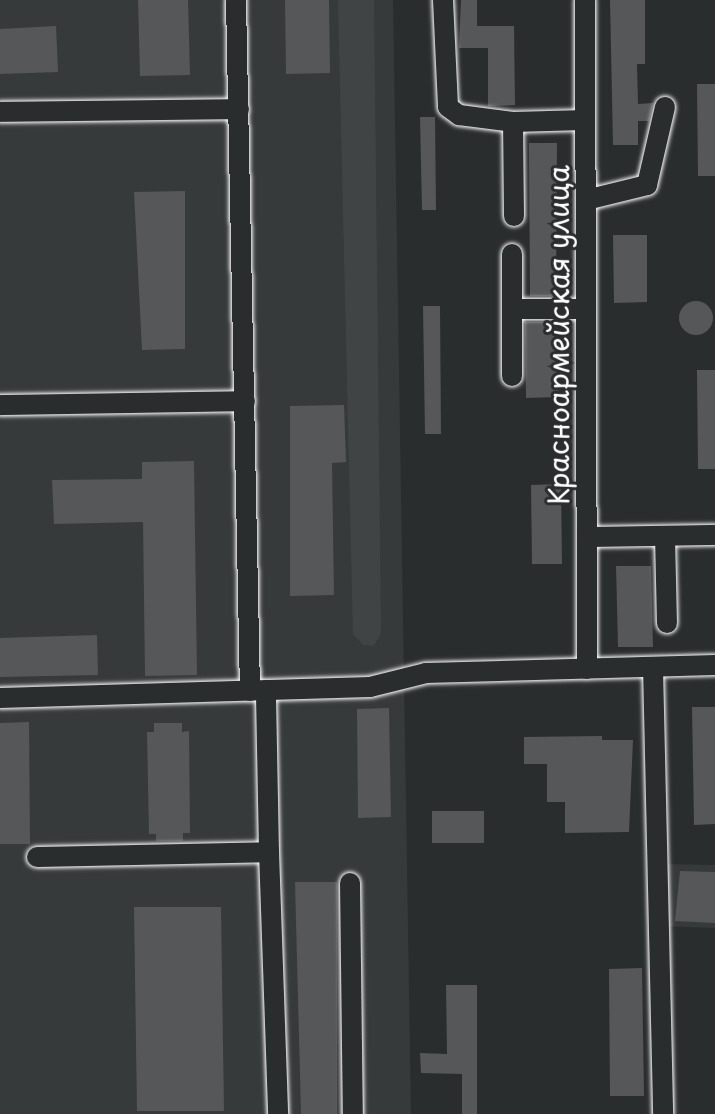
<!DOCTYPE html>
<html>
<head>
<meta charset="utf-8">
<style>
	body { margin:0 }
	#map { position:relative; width:715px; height:1114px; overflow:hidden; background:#2a2d2e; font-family:"Playpen Sans",sans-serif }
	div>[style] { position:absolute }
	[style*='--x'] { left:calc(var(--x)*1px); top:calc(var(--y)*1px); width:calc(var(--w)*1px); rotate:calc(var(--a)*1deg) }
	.built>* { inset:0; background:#373a3b }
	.green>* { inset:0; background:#414445 }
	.building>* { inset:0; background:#555758 }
	.round { border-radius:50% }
	.roads { filter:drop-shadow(0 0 2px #fff) drop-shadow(0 0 2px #fff) }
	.minor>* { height:20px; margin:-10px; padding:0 10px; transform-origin:10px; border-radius:10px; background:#2a2d2e }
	span { translate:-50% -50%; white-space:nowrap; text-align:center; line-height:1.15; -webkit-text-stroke:6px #2a2d2e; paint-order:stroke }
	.street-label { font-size:28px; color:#fff }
</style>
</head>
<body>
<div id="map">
	<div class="built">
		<div style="clip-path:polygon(0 0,393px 0,411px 1114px,0 1114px)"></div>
		<div style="clip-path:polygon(658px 864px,715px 865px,715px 928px,661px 926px)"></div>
	</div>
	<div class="green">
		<div style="clip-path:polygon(338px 0,374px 0,381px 633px,374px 646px,363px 645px,353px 634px)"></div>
	</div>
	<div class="building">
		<div style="clip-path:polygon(138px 0,188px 0,190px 75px,140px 76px)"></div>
		<div style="clip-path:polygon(285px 0,329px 0,330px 73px,286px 74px)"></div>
		<div style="clip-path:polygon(461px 0,477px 0,477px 26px,514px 26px,515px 105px,488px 106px,488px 48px,459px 48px)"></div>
		<div style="clip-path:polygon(610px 0,645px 0,645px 64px,637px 64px,638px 104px,653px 103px,649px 121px,638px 121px,638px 145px,613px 145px)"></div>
		<div style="clip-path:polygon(56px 26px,58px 72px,0 74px,0 29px)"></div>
		<div style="clip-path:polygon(697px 84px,715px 84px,715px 176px,698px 176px)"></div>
		<div style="clip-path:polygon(420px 117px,435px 117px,436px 210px,422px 210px)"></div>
		<div style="clip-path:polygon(529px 143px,557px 143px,556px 296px,530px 296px)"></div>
		<div style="clip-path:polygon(185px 191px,185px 349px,142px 350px,134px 192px)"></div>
		<div style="clip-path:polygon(613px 235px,647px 235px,647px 302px,614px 303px)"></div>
		<div class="round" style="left:679px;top:301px;width:34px;height:34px"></div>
		<div style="clip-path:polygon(423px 306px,440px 306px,441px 434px,425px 434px)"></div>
		<div style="clip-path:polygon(525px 322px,558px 322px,559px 397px,526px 398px)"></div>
		<div style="clip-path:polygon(697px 370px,715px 370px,715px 469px,698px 469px)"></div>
		<div style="clip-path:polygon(344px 405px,346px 462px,332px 463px,334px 595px,290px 596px,290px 406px)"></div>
		<div style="clip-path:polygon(194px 461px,197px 675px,145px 676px,143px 522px,54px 524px,52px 480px,142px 479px,142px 462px)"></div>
		<div style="clip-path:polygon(561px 484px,562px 564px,532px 564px,531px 485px)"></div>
		<div style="clip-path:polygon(616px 566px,651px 566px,653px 647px,618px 647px)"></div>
		<div style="clip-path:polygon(97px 635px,98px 675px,0 677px,0 638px)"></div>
		<div style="clip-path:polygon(692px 707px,715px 707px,715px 824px,694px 825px)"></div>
		<div style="clip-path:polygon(389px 708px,391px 817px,358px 818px,357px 709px)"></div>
		<div style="clip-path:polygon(29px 722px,30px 844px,0 844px,0 723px)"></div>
		<div style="clip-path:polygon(154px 723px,182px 723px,182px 732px,189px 731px,190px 833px,183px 833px,183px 841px,156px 841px,156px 834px,149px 834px,147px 732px,154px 732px)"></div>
		<div style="clip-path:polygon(602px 736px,602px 740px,633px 740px,629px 832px,565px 833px,565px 802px,547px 802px,547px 764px,524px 764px,524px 737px)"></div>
		<div style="clip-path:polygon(432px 811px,484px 811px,484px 843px,432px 843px)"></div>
		<div style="clip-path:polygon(680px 871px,715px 872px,715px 923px,675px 921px)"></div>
		<div style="clip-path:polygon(295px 882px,337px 882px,337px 1114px,301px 1114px)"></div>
		<div style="clip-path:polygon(134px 907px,221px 907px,224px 1111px,137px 1111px)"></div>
		<div style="clip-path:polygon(642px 968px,644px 1096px,610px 1096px,609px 969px)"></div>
		<div style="clip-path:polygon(446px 985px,477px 985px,477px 1114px,462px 1114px,462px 1074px,421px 1073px,420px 1053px,447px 1054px)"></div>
	</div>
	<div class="roads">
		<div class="minor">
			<div style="--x:236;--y:0;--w:691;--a:88.84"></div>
			<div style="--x:443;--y:0;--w:107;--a:87.3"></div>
			<div style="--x:448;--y:107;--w:14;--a:36"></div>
			<div style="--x:459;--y:115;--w:54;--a:7.4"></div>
			<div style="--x:585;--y:0;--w:669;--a:89.83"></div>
			<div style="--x:0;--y:112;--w:239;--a:-0.7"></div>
			<div style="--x:586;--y:200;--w:63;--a:-13.8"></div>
			<div style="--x:647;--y:185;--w:80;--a:-77"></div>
			<div style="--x:514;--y:216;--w:94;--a:-90.6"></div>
			<div style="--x:513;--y:122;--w:72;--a:-1.6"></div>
			<div style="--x:512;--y:309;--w:74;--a:0"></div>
			<div style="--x:512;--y:376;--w:122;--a:-90"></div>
			<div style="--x:0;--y:405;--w:245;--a:-0.9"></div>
			<div style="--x:665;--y:536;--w:87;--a:88.7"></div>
			<div style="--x:587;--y:537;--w:128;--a:-0.9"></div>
			<div style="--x:653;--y:667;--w:447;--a:88.7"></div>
			<div style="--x:0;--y:698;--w:370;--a:-1.7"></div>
			<div style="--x:370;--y:687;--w:58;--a:-14"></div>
			<div style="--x:426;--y:673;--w:289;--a:-1.6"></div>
			<div style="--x:269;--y:852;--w:262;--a:88"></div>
			<div style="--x:37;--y:857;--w:232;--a:-1.2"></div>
			<div style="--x:269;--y:852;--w:162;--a:-91.1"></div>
			<div style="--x:350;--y:883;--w:231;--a:89.3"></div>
		</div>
	</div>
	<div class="street-label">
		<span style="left:558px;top:335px;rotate:-90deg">Красноармейская улица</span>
	</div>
</div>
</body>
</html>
